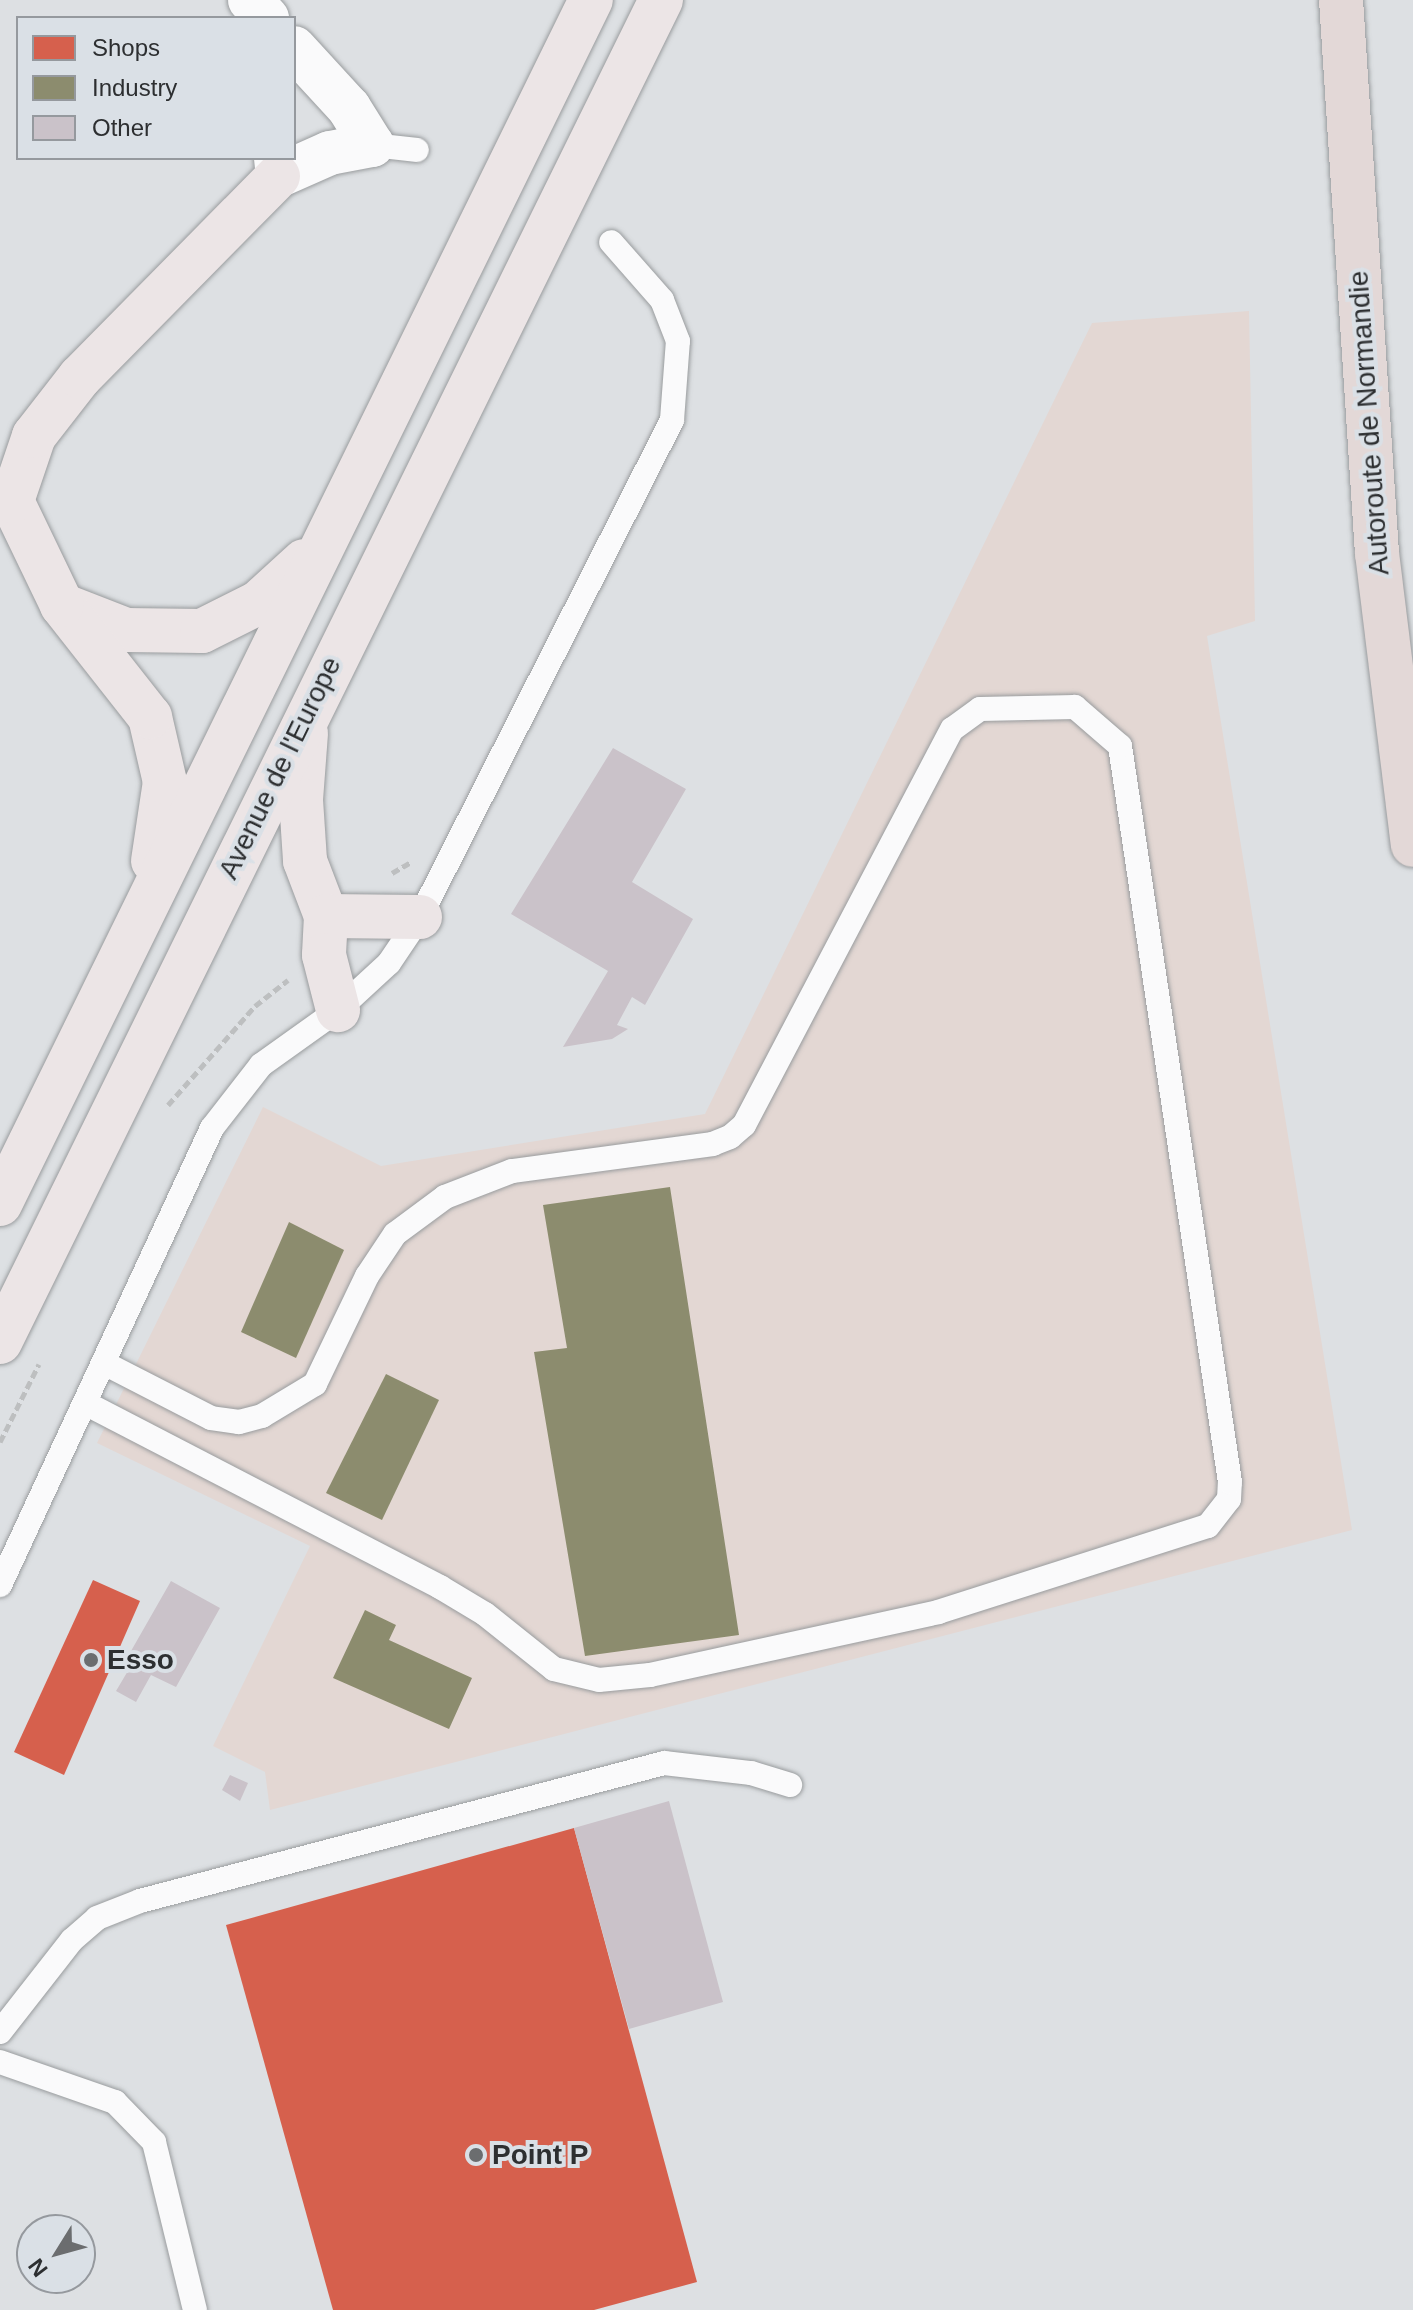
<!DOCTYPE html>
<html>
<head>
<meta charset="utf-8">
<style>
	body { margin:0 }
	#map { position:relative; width:1413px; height:2310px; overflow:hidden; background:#dde0e3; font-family:Arial,sans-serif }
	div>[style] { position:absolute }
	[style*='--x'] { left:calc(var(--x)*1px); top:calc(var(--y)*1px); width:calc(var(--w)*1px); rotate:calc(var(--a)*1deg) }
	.industrial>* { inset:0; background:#e3d7d3 }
	.shops>* { inset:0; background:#d6604d }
	.industry>* { inset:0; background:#8c8c6e }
	.building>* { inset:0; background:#cac2c9 }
	.path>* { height:5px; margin-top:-2.5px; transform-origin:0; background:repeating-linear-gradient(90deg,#bdbfc0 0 8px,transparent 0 12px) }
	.roads { filter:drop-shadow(0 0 2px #999c9e) drop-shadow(0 0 2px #999c9e) }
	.service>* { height:24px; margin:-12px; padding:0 12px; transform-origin:12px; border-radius:12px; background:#fafafb }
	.minor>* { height:44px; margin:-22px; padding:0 22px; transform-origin:22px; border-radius:22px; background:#fafafb }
	.primary>* { height:44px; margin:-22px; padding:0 22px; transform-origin:22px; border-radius:22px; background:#ece5e6 }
	.motorway>* { height:44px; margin:-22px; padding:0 22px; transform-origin:22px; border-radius:22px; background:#e3d8d7 }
	.dots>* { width:22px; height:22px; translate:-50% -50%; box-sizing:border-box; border:4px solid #dae0e6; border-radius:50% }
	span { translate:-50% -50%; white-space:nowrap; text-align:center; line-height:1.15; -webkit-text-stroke:8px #dae0e6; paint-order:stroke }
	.street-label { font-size:28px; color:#2d2f31 }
	.poi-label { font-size:28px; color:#2d2f31; font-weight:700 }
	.left { translate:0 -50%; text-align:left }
	.legend { position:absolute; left:16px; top:16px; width:280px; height:144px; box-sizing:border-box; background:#dae0e6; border:2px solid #95999e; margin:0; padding:10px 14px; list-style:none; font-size:24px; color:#2d2f31 }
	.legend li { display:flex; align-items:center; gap:16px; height:40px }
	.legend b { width:40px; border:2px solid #95999e }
	.north { position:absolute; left:16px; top:2214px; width:80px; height:80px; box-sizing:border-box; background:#dae0e6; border:2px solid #95999e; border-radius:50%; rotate:233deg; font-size:22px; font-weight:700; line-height:32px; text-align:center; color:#2d2f31 }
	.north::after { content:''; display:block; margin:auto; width:28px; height:36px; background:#6b6d6f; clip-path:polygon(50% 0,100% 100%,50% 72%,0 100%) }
</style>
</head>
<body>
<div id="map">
	<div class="industrial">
		<div style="clip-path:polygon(1249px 311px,1255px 621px,1207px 636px,1352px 1530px,270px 1810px,265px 1772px,213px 1746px,310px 1546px,97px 1443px,263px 1107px,381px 1166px,705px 1114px,1092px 323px)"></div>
	</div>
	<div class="shops">
		<div style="clip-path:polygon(93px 1580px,140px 1601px,64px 1775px,14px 1752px)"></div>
		<div style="clip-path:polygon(574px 1828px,697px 2282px,594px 2310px,333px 2310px,226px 1925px)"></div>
	</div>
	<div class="industry">
		<div style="clip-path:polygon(670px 1187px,739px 1635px,585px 1656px,534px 1352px,567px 1348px,543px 1205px)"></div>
		<div style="clip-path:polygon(289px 1222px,344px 1250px,296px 1358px,241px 1332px)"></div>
		<div style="clip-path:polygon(386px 1374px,439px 1400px,382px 1520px,326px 1493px)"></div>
		<div style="clip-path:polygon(365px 1610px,396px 1625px,389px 1640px,472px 1678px,449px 1729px,333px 1678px)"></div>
	</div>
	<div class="building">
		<div style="clip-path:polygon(613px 748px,686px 789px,632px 882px,693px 919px,645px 1005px,632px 997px,617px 1025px,628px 1029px,612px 1039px,563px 1047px,608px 971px,511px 914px)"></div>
		<div style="clip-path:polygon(171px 1581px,220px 1608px,176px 1687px,151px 1675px,136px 1702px,116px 1691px,138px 1654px,131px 1651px)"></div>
		<div style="clip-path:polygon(230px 1775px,248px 1783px,240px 1801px,222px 1790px)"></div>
		<div style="clip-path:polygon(669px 1801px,723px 2002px,629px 2029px,574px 1828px)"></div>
	</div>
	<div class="path">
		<div style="--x:392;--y:873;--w:22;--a:-30"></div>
		<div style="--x:168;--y:1105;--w:132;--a:-48.7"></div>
		<div style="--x:255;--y:1006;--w:42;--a:-38.2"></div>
		<div style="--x:0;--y:1442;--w:87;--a:-63.4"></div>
	</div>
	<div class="roads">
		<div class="service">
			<div style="--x:372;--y:145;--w:45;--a:6.3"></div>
			<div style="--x:87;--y:1404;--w:398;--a:27.4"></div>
			<div style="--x:440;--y:1587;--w:52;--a:31"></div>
			<div style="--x:485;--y:1614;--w:88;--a:38.6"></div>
			<div style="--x:554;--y:1669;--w:46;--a:13.7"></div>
			<div style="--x:599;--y:1680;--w:51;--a:-5.6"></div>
			<div style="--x:650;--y:1675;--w:295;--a:-12.3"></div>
			<div style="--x:938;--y:1612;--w:283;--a:-17.7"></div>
			<div style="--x:1208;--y:1526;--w:34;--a:-52"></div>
			<div style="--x:1229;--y:1499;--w:17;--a:-87"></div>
			<div style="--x:1230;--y:1482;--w:744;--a:-98.5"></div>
			<div style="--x:1120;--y:746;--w:60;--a:-139.1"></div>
			<div style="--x:1075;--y:707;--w:95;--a:178.8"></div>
			<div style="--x:980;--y:709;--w:34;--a:144"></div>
			<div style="--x:952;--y:729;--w:447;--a:117.7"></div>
			<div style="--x:744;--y:1125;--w:18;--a:139"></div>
			<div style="--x:730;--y:1137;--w:18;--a:158"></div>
			<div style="--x:713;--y:1144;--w:203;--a:172.3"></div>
			<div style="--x:512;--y:1171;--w:72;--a:158.8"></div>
			<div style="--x:445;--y:1197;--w:62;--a:143.5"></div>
			<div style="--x:395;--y:1234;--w:50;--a:123.7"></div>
			<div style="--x:367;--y:1276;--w:120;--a:115.7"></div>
			<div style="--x:315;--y:1384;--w:62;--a:148.9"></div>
			<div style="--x:262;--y:1416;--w:24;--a:165"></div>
			<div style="--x:239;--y:1422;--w:28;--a:-172"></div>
			<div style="--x:211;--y:1418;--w:118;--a:-152.8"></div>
			<div style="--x:0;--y:1585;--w:504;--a:-65.11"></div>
			<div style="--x:212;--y:1128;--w:80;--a:-52.1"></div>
			<div style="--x:261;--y:1065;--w:95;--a:-35.5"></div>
			<div style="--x:338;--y:1010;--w:69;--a:-42.7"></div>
			<div style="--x:389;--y:963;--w:55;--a:-56"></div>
			<div style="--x:420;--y:917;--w:557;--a:-63.11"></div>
			<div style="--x:672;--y:420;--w:79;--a:-85.7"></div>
			<div style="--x:678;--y:341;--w:44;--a:-111.3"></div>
			<div style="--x:662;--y:300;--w:77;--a:-131.3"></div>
			<div style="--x:0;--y:2032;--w:117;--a:-52"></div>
			<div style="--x:72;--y:1940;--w:33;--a:-41"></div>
			<div style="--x:97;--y:1918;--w:46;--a:-21.6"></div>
			<div style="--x:140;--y:1901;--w:542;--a:-14.75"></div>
			<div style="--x:664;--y:1763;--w:88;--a:6.6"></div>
			<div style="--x:751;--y:1773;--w:41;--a:17.1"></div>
			<div style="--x:0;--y:2062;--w:122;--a:19.2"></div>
			<div style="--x:115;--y:2102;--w:56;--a:45.7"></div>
			<div style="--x:154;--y:2142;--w:173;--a:76.3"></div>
		</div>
		<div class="minor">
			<div style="--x:250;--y:0;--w:25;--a:47"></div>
			<div style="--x:276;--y:158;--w:18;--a:84"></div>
			<div style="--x:278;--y:176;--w:57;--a:-23.9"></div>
			<div style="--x:330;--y:153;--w:43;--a:-10.8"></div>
			<div style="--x:372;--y:145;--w:44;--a:-121.9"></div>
			<div style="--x:349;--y:108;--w:81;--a:-132.5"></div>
		</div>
		<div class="primary">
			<div style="--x:62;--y:605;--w:69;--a:21.3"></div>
			<div style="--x:126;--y:630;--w:76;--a:0.8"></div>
			<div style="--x:202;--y:631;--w:63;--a:-26.6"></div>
			<div style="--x:258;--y:603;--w:62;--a:-42.4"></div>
			<div style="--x:306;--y:733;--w:67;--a:94.3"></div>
			<div style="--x:301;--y:800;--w:61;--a:86.2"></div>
			<div style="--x:305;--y:861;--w:59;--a:69.1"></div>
			<div style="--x:326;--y:916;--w:94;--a:0.6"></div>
			<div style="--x:153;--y:861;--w:80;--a:-81.4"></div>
			<div style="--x:165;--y:782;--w:67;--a:-103"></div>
			<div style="--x:150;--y:717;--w:142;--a:-128.2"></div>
			<div style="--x:62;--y:605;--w:115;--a:-115.7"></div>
			<div style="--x:12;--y:501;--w:69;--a:-71.3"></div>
			<div style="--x:34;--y:436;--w:75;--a:-52.1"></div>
			<div style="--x:80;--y:377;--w:282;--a:-45.4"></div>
			<div style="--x:326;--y:916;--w:39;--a:93"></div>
			<div style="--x:324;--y:955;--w:57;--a:75.7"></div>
			<div style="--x:0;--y:1204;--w:1341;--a:-63.86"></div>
			<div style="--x:0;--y:1342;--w:1496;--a:-63.78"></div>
		</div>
		<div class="motorway">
			<div style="--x:1341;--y:0;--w:554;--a:86.28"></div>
			<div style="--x:1377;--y:553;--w:294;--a:83"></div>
		</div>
	</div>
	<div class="dots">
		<div style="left:91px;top:1660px;background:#6b6d6f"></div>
		<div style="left:476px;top:2155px;background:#6b6d6f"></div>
	</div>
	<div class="street-label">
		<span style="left:1369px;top:423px;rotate:-94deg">Autoroute de Normandie</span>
		<span style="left:280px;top:768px;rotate:-64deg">Avenue de l'Europe</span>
	</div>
	<div class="poi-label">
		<span class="left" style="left:107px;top:1660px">Esso</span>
		<span class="left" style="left:492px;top:2155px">Point P</span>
	</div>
	<ul class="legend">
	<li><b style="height:22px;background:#d6604d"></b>Shops</li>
	<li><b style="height:22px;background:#8c8c6e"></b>Industry</li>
	<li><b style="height:22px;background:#cac2c9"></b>Other</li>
	</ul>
	<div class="north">N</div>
</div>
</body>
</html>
